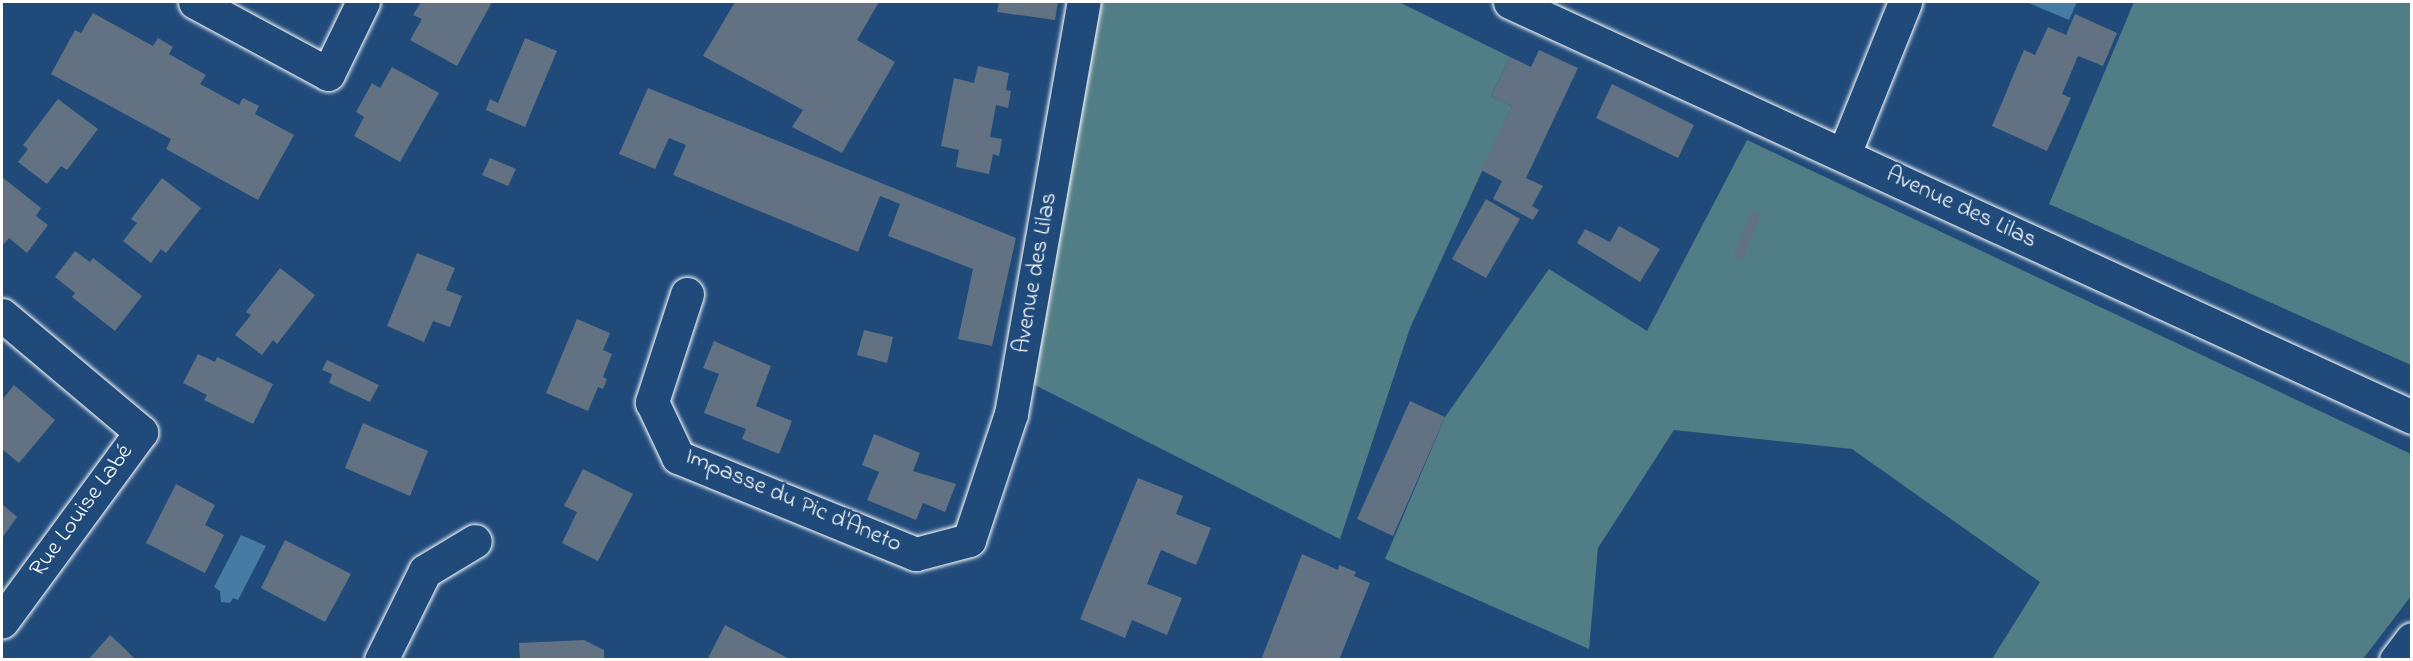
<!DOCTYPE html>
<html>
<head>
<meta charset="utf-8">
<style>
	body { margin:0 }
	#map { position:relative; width:2413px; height:661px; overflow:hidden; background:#1f4a7a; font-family:"Indie Flower",sans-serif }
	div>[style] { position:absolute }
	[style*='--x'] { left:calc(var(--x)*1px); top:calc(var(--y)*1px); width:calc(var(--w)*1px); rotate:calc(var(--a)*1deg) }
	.green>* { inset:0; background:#517e86 }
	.water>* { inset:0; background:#467ba4 }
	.building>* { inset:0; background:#637282 }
	.roads { filter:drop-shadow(0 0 2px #fff) drop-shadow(0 0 2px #fff) }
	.street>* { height:33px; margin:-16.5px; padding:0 16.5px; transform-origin:16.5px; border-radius:16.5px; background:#1f4a7a }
	.secondary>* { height:33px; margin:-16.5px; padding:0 16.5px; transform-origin:16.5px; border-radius:16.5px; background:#1f4a7a }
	span { translate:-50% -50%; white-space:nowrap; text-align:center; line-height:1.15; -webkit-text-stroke:4.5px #1f4a7a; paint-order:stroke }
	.street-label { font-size:24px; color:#fff }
	.frame { position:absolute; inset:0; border:3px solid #fff; pointer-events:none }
</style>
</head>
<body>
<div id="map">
	<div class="green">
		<div style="clip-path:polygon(1100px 2px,1399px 2px,1510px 57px,1491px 96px,1512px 106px,1410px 328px,1340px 539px,1031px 383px)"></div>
		<div style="clip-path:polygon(2134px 2px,2411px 2px,2411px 365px,2049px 204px)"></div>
		<div style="clip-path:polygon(1747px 140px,2411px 454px,2411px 596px,2363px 659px,1992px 659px,2040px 582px,1852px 449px,1674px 430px,1598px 548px,1589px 649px,1385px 559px,1445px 417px,1549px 269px,1647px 331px)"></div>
	</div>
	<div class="water">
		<div style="clip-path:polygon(2026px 2px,2077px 2px,2069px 20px)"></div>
		<div style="clip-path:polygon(241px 535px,266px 546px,238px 600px,233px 598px,230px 603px,221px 602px,220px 591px,214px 587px)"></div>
	</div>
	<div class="building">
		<div style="clip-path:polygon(421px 2px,492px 2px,457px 66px,410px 40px,422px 19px,413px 15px)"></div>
		<div style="clip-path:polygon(735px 2px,879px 2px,857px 40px,895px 62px,842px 153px,792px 127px,803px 110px,703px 56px)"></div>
		<div style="clip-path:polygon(999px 2px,1058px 2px,1055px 20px,997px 12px)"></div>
		<div style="clip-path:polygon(93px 13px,153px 46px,158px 38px,173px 47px,169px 54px,206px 75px,200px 84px,239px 105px,243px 98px,259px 106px,255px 114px,294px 135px,258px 200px,166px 149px,171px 139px,51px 74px,75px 30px,81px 33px)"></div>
		<div style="clip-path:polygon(2075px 14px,2117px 33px,2103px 66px,2078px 56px,2062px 94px,2071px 98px,2047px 151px,1992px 126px,2024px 50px,2035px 55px,2048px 27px,2066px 35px)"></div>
		<div style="clip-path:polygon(525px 38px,557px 51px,525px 127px,486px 110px,490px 99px,498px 103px)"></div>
		<div style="clip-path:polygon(1539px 50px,1578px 68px,1526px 178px,1543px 186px,1532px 206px,1539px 210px,1533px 220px,1493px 199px,1502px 181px,1481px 170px,1512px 106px,1491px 96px,1510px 57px,1531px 67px)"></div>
		<div style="clip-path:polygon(978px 66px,1009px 73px,1006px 90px,1011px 91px,1008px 108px,996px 105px,990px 137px,1002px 139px,999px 156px,993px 154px,989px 174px,956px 167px,959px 150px,941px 146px,954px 78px,974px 83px)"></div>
		<div style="clip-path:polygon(392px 67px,439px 93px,400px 162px,354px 136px,364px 117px,356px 112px,372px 83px,380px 88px)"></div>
		<div style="clip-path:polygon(1612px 84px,1694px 125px,1678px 158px,1596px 118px)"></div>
		<div style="clip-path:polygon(648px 88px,1016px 238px,992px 346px,958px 339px,973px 269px,888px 236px,900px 204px,880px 196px,858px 252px,673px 175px,686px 145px,669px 138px,655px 169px,619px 154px)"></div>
		<div style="clip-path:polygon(58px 99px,98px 129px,67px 170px,61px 166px,47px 184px,18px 162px,28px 149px,23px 145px)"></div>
		<div style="clip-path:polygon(490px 158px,516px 169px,508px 186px,482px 175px)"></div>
		<div style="clip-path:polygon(2px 177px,41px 208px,36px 216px,48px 225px,27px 253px,9px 238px,4px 244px,2px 242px)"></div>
		<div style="clip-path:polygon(162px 178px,201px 208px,166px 253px,161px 249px,151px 263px,123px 241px,137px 223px,131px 219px)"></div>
		<div style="clip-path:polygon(1486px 199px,1520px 219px,1486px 278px,1452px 259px)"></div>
		<div style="clip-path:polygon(1751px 212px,1760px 215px,1743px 260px,1733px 256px)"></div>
		<div style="clip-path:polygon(1619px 226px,1660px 249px,1640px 282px,1577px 243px,1585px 229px,1610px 242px)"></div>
		<div style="clip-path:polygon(75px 251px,90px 262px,93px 258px,142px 296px,115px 331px,72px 297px,75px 293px,55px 277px)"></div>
		<div style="clip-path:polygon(417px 253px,455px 268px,446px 290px,462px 296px,450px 327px,433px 321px,424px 342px,387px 326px)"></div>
		<div style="clip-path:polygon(280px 268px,315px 295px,277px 344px,273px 340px,262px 355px,235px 335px,251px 315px,246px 312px)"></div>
		<div style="clip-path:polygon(577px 319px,610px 333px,603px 350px,612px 354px,603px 377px,607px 379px,603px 389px,598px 387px,588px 411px,546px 393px)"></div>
		<div style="clip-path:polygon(864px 330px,893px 337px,887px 363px,857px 355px)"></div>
		<div style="clip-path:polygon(714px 341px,771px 366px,756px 406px,792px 421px,779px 454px,742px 439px,746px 429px,704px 413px,719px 374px,703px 368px)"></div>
		<div style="clip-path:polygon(198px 354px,215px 362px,217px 357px,273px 384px,253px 424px,204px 400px,207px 395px,183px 383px)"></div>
		<div style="clip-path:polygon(327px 360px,379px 385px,370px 402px,329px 383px,332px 374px,322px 370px)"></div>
		<div style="clip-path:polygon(14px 385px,55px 420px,19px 463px,2px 449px,2px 400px)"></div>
		<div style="clip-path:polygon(1410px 401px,1445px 417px,1393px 536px,1357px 519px)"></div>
		<div style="clip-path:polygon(363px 423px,428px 451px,410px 496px,345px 468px)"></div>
		<div style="clip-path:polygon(874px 434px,920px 453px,913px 471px,956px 484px,945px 512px,923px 503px,916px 520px,867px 500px,879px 472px,862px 465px)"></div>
		<div style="clip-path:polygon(583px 469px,633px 494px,598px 561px,562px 543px,577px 512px,564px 506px)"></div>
		<div style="clip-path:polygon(1138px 478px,1183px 496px,1176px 514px,1211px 528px,1196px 565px,1161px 550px,1147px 584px,1182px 598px,1167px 635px,1132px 620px,1125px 638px,1080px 619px)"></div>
		<div style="clip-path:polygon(176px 484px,215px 505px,205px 525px,224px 535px,205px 573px,146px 543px)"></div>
		<div style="clip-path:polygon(2px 504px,17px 517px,2px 538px)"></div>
		<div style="clip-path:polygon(285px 540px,351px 574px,325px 622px,261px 588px)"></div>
		<div style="clip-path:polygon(1302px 554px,1338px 570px,1339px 565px,1356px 572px,1354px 576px,1370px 583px,1339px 660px,1261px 660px)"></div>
		<div style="clip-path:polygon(725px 625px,791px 660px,707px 660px)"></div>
		<div style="clip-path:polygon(110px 635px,122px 646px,136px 660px,88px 660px)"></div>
		<div style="clip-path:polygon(584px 640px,604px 650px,604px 660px,520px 660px,519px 643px)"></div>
	</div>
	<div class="roads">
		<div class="street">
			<div style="--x:195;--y:2;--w:151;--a:28.4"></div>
			<div style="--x:328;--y:74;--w:80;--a:-64.1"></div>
			<div style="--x:1844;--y:154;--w:164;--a:-68.1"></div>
			<div style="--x:687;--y:294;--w:114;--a:108"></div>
			<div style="--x:652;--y:402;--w:61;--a:64.7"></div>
			<div style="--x:678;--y:457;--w:257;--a:22.2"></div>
			<div style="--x:916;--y:554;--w:55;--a:-14.8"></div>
			<div style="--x:969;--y:540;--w:133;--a:-71.6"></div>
			<div style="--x:1011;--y:414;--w:418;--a:-80"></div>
			<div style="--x:2;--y:315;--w:182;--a:40.1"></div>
			<div style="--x:141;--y:432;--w:235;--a:126.3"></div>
			<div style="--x:381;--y:660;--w:99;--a:-63.7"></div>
			<div style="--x:425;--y:571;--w:58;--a:-31"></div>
		</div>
		<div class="secondary">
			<div style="--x:1510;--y:2;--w:993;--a:24.71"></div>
			<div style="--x:2396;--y:660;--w:26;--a:-53"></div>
		</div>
	</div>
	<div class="street-label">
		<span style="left:1961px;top:208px;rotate:25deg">Avenue des Lilas</span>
		<span style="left:1036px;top:273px;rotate:-80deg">Avenue des Lilas</span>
		<span style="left:793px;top:501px;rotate:23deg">Impasse du Pic d'Aneto</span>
		<span style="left:82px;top:511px;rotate:-54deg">Rue Louise Labé</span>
	</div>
	<div class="frame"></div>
</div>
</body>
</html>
